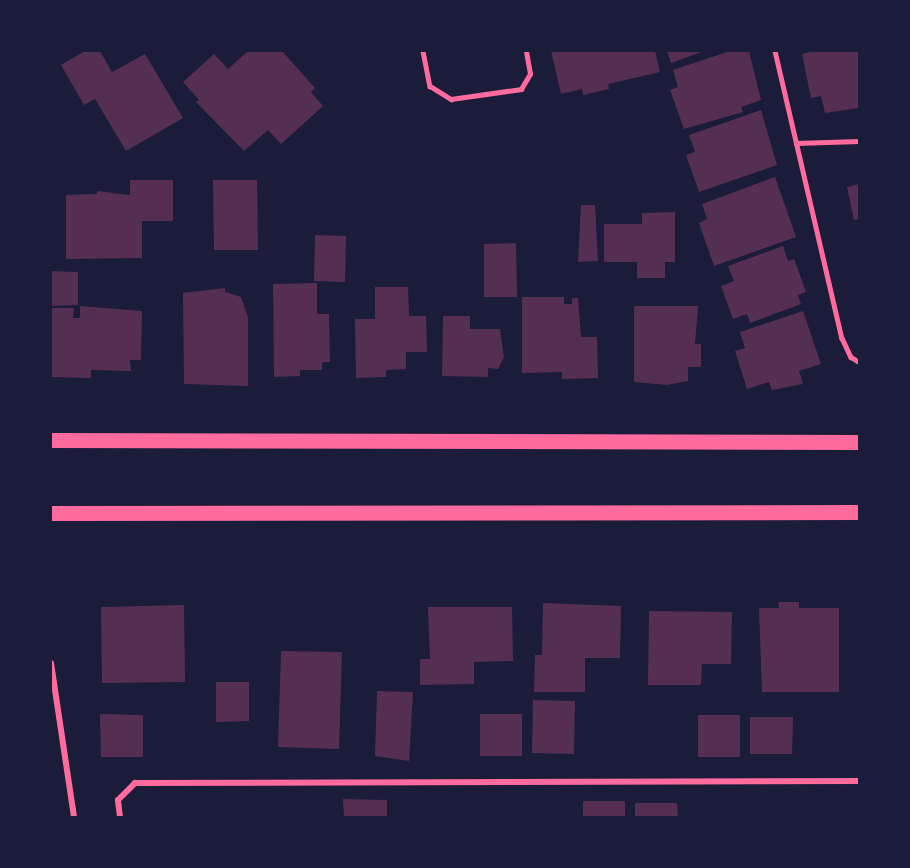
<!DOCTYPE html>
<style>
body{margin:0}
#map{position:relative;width:910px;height:868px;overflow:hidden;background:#1b1b3a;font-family:Inter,sans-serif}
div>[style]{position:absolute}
.building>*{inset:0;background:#542f53}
.service>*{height:4.5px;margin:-2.25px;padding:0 2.25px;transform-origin:2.25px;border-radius:2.25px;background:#ff6b9d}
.minor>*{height:6px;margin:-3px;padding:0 3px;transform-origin:3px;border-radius:3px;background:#ff6b9d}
.primary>*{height:15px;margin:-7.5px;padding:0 7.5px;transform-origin:7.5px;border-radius:7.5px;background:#ff6b9d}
span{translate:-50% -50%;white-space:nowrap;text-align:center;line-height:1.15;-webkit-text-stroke:4.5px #1b1b3a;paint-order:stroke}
.frame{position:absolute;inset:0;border:52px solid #1b1b3a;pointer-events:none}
</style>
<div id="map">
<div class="building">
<div style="clip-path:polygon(85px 51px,100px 51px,112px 72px,145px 54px,183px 118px,126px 151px,95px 99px,84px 105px,61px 65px)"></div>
<div style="clip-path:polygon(248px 51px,282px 51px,315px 88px,311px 92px,323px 106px,281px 144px,268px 130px,244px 151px,196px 102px,199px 100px,183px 82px,214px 54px,228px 69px)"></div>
<div style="clip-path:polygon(551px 51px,655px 51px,660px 72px,608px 84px,609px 89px,583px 95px,582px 89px,561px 94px)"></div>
<div style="clip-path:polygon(667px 51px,704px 51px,671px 63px)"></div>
<div style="clip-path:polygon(730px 51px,749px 51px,761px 100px,741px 107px,743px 112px,684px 129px,670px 90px,678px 87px,673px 70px)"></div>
<div style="clip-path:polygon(814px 51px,859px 51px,859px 108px,825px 113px,821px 96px,811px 98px,802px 54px)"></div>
<div style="clip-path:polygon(761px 110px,777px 165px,699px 192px,686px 155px,695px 152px,689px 135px)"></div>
<div style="clip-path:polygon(775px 177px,796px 237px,714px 266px,699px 223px,707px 219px,702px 204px)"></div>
<div style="clip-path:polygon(130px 180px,173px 180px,173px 221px,142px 221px,142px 258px,66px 259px,66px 195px,97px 194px,97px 191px,130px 195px)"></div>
<div style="clip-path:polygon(213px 180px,257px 180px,258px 250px,214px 250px)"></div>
<div style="clip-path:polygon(859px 184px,859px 219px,854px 220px,847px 187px)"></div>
<div style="clip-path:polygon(581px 205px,595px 205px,598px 261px,578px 262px)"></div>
<div style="clip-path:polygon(675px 212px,675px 262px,665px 262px,665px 278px,637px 278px,637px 262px,604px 262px,604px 224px,642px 224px,642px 213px)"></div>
<div style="clip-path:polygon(315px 235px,346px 236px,345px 282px,314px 281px)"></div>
<div style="clip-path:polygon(516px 243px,517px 297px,484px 297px,484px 244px)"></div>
<div style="clip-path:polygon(783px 246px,788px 261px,794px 259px,806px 292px,798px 295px,801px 304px,750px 323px,747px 314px,733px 319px,721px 286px,734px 281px,728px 266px)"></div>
<div style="clip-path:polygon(51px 271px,78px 272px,78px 305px,51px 306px)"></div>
<div style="clip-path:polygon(317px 283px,317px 314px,329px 314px,330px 362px,322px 362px,322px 370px,300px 370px,300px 376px,274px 377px,273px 284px)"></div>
<div style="clip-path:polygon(375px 287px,408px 287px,409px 316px,426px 316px,427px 352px,406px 352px,406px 369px,386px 370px,386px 377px,356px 378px,355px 319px,375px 319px)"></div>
<div style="clip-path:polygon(225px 288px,225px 292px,241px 297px,248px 317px,248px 386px,184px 384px,183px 293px)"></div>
<div style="clip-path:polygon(522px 297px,564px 297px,564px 304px,572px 304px,572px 298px,578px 298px,581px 337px,597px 337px,598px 378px,562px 379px,562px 372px,522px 373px)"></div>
<div style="clip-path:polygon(80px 306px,142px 311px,141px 360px,130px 360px,131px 371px,91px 370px,91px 378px,51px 377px,51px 308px,74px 308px,73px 318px,80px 318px)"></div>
<div style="clip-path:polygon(634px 306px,698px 306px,695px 344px,701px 344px,701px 367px,688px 367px,688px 381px,667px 385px,634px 382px)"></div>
<div style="clip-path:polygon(803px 311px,821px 364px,799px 371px,803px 384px,772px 390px,769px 382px,747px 389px,735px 351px,745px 348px,740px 332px)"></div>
<div style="clip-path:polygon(443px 316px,470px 316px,470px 329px,500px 329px,504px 357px,498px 369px,488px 368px,488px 377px,442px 376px)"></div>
<div style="clip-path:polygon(778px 602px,799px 602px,799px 608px,839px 608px,839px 692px,762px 692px,759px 608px,779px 608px)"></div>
<div style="clip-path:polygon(543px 603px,621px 606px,620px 658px,585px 658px,585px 692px,534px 692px,535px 655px,542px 655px)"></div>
<div style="clip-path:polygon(184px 605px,185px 682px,102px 683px,101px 607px)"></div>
<div style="clip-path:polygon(428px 607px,512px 607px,513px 661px,474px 662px,474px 684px,420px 685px,420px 659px,430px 659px)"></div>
<div style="clip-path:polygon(649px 611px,732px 612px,731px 664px,702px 664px,701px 685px,648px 685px)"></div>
<div style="clip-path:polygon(281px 651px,342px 652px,339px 749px,278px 747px)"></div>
<div style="clip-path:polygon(216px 682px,249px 682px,249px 721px,216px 722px)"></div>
<div style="clip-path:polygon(377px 691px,413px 692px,409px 761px,375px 756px)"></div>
<div style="clip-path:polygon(533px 700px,575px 701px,574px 754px,532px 753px)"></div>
<div style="clip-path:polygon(100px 714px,143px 715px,143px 757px,101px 757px)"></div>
<div style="clip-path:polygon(480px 714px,522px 714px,522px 756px,480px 756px)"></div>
<div style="clip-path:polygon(698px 715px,740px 715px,740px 757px,698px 757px)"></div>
<div style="clip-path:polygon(750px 717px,793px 717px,792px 754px,750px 754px)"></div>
<div style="clip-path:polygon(343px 799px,387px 800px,387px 817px,344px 817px)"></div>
<div style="clip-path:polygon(583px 801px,625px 801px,625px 817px,583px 817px)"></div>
<div style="clip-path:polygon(635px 803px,677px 803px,678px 817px,635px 817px)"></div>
</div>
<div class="service">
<div style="left:423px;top:51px;width:36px;rotate:79deg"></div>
<div style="left:430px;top:86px;width:25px;rotate:32deg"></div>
<div style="left:451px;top:99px;width:71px;rotate:-8.1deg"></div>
<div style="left:521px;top:89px;width:17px;rotate:-59deg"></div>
<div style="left:530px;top:74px;width:23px;rotate:-100deg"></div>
<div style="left:775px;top:51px;width:295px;rotate:76.9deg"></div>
<div style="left:842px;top:338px;width:21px;rotate:65deg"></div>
<div style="left:851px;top:357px;width:9px;rotate:32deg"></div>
<div style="left:796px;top:143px;width:63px;rotate:-1.8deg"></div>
</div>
<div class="minor">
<div style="left:51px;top:663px;width:156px;rotate:81.5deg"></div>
<div style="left:120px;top:817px;width:17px;rotate:-97deg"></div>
<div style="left:118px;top:800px;width:24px;rotate:-45deg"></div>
<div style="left:135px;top:783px;width:724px;rotate:-0.16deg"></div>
</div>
<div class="primary">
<div style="left:51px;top:440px;width:808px;rotate:0.14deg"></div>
<div style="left:51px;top:513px;width:808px;rotate:-0.07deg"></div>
</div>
<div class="frame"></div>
</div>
